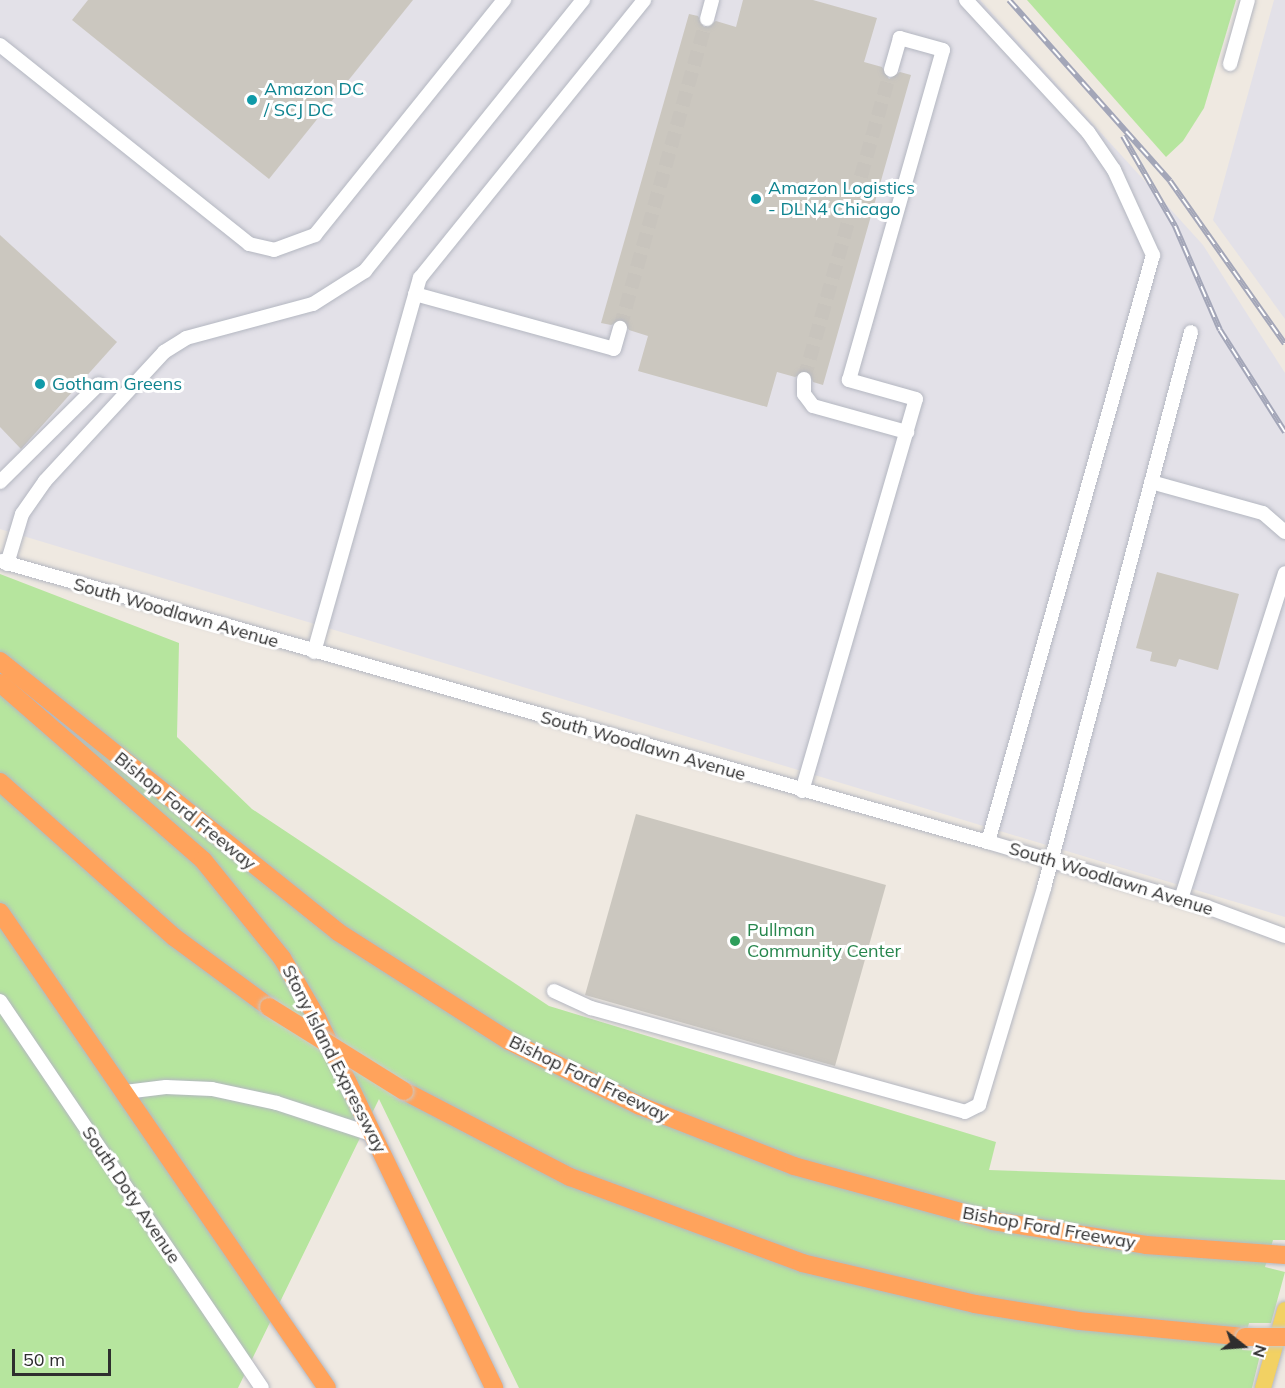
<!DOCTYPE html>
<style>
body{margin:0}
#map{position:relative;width:1285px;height:1388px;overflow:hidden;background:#efe9e1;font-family:Mulish,sans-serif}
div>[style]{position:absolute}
.industrial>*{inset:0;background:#e3e1e8}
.green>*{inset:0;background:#b6e59e}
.building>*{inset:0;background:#cbc7bf}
.minor-tunnel>*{height:14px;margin-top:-7px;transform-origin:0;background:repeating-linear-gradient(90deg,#c8c4bd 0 14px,transparent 0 21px)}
.roads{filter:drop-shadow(0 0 2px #b4b7c1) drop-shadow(0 0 2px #b4b7c1)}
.minor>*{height:14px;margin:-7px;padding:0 7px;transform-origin:7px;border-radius:7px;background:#fff}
.major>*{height:16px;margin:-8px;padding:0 8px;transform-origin:8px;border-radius:8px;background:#f2d163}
.highway>*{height:18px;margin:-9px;padding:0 9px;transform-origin:9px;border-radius:9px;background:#ffa35c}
.rail>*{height:6px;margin-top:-3px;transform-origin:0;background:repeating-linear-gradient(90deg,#fff 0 11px,#a3a6b8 0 22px);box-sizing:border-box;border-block:2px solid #a3a6b8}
.bridges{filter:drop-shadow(0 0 2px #c9c9c9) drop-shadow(0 0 2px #c9c9c9)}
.highway-bridge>*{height:18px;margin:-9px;padding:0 9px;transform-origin:9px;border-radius:9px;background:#ffa35c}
.dots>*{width:16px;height:16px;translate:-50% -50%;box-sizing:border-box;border:3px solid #fff;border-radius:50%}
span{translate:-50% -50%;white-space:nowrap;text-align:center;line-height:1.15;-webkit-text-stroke:6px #fff;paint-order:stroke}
.culture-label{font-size:18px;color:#0d838f}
.left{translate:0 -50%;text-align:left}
.street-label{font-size:18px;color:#2e2e2e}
.leisure-label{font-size:18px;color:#27864d}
.north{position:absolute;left:1213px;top:1316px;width:60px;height:60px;-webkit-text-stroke:4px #fff;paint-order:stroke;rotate:107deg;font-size:16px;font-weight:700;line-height:24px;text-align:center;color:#2e2e2e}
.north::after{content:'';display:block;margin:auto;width:21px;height:27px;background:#2e2e2e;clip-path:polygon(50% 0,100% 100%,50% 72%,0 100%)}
.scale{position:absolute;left:12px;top:1349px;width:99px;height:27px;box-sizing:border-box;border:3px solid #2e2e2e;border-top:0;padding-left:8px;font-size:18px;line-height:21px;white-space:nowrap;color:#2e2e2e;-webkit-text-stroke:4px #fff;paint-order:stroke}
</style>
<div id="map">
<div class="industrial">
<div style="clip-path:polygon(0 0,980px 0,1203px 245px,1285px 373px,1285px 917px,0 529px)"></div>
<div style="clip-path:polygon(1274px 0,1285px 0,1285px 319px,1213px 220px)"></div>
</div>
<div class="green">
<div style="clip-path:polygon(1027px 0,1236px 0,1204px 108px,1183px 141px,1166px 157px)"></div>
<div style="clip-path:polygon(0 574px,179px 643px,177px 737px,252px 809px,549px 1006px,996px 1142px,989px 1170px,1285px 1180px,1285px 1240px,1273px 1240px,1265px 1267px,1285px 1272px,1271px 1323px,1249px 1323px,1242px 1350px,1261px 1351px,1252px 1388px,519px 1388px,379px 1099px,238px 1388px,0 1388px)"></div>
</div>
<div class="building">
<div style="clip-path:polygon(88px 0,413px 0,269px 179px,72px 20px)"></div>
<div style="clip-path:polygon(743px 0,813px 0,877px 18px,864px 62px,882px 67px,889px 79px,900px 72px,911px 75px,823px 385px,813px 382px,808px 371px,795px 377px,777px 372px,767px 407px,638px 371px,648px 336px,629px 330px,623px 320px,611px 325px,601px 323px,689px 14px,698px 16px,704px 27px,716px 21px,736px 27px)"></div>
<div style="clip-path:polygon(0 235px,117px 342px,21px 449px,0 427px)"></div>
<div style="clip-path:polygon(1157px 572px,1239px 594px,1218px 670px,1179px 659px,1176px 667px,1150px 661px,1152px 652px,1136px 648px)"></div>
<div style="clip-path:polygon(636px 814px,886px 885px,835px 1066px,585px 995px)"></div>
</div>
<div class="minor-tunnel">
<div style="left:620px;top:328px;width:321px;rotate:-74.3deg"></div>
<div style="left:804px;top:379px;width:321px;rotate:-74.3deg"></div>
</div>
<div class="roads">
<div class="minor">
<div style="left:966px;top:0;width:180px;rotate:47.3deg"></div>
<div style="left:1088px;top:132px;width:46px;rotate:55.6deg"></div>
<div style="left:1114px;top:170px;width:94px;rotate:65.4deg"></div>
<div style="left:1153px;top:255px;width:610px;rotate:105.7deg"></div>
<div style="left:707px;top:19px;width:20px;rotate:-75deg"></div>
<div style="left:0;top:45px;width:319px;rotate:38.6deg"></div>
<div style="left:249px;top:244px;width:26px;rotate:13deg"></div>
<div style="left:274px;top:250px;width:44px;rotate:-20.1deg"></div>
<div style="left:315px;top:235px;width:302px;rotate:-51.2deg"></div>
<div style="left:1230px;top:64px;width:66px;rotate:-74.3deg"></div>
<div style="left:415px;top:294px;width:206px;rotate:15.4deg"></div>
<div style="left:614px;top:349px;width:22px;rotate:-74deg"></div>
<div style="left:804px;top:379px;width:15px;rotate:90deg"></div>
<div style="left:804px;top:394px;width:15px;rotate:53deg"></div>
<div style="left:813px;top:406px;width:98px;rotate:15.5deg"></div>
<div style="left:0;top:482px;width:139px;rotate:-44.7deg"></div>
<div style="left:1151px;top:482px;width:116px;rotate:15.5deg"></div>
<div style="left:1263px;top:513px;width:29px;rotate:41deg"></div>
<div style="left:0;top:561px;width:1027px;rotate:15.88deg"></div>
<div style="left:988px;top:842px;width:228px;rotate:16.5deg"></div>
<div style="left:1207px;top:907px;width:83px;rotate:20.4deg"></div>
<div style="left:7px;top:564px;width:52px;rotate:-73.3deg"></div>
<div style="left:22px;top:514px;width:40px;rotate:-55.1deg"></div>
<div style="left:45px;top:481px;width:176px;rotate:-47.3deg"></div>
<div style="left:164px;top:352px;width:26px;rotate:-32deg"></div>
<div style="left:186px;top:338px;width:131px;rotate:-15deg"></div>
<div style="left:313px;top:304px;width:62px;rotate:-32.4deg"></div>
<div style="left:365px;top:271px;width:348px;rotate:-51.2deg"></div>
<div style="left:314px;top:652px;width:389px;rotate:-74.2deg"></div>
<div style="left:420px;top:278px;width:357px;rotate:-51.1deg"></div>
<div style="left:802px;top:791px;width:408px;rotate:-73.8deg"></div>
<div style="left:916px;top:399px;width:70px;rotate:-164.2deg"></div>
<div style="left:849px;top:380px;width:343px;rotate:-74.1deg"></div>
<div style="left:943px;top:50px;width:45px;rotate:-164.4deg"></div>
<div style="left:900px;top:38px;width:33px;rotate:106deg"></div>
<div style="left:1181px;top:899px;width:342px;rotate:-72.3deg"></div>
<div style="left:554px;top:991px;width:41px;rotate:24.7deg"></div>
<div style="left:591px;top:1008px;width:388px;rotate:15.5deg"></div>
<div style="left:965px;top:1112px;width:16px;rotate:-27deg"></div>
<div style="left:979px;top:1105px;width:227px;rotate:-73.3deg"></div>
<div style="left:1044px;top:888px;width:575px;rotate:-75.19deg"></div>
<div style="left:0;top:1001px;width:467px;rotate:55.9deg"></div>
<div style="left:125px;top:1092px;width:41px;rotate:-7deg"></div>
<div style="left:166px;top:1087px;width:46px;rotate:2.5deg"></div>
<div style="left:212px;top:1089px;width:66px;rotate:12.2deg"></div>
<div style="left:277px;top:1103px;width:102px;rotate:18.3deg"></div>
</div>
<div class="major">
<div style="left:1263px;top:1388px;width:81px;rotate:-74.2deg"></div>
</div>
<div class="highway">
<div style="left:0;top:661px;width:433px;rotate:38.7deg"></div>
<div style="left:338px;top:932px;width:203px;rotate:32.5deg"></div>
<div style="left:509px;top:1041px;width:146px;rotate:26.4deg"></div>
<div style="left:640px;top:1106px;width:165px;rotate:21.3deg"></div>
<div style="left:794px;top:1166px;width:206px;rotate:15.4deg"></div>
<div style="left:993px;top:1221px;width:155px;rotate:8.9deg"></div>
<div style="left:1146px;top:1245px;width:139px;rotate:4.1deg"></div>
<div style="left:0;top:683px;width:269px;rotate:41.1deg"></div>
<div style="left:203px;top:860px;width:126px;rotate:51.1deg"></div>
<div style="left:282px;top:958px;width:69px;rotate:59.7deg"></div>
<div style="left:317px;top:1018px;width:410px;rotate:64.4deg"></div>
<div style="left:0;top:782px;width:233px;rotate:41.7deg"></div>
<div style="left:174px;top:937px;width:118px;rotate:36.4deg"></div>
<div style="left:0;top:912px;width:577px;rotate:55.51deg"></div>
<div style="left:404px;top:1091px;width:187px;rotate:27.4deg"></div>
<div style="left:570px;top:1177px;width:247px;rotate:20.3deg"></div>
<div style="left:802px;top:1263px;width:178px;rotate:13.3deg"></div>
<div style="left:975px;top:1304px;width:105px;rotate:9.3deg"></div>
<div style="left:1079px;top:1321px;width:167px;rotate:5.5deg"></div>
</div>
</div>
<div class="rail">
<div style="left:1009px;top:0;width:242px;rotate:48.3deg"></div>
<div style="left:1170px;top:181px;width:199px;rotate:54.8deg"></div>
<div style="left:1123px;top:136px;width:104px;rotate:60deg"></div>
<div style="left:1175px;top:226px;width:113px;rotate:66.6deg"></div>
<div style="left:1220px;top:330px;width:121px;rotate:57.5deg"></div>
</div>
<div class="bridges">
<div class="highway-bridge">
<div style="left:269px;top:1007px;width:159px;rotate:31.9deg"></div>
<div style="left:1245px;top:1337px;width:40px"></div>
</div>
</div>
<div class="dots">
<div style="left:252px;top:100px;background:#0f9aa8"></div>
<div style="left:756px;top:199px;background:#0f9aa8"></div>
<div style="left:40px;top:384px;background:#0f9aa8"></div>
<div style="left:735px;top:941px;background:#2e9e5b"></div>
</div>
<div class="culture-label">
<span class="left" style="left:264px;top:100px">Amazon DC<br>/ SCJ DC</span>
<span class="left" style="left:768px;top:199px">Amazon Logistics<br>- DLN4 Chicago</span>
<span class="left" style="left:52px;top:384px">Gotham Greens</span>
</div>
<div class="street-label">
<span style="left:176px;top:613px;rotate:16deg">South Woodlawn Avenue</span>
<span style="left:643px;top:746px;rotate:16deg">South Woodlawn Avenue</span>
<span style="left:185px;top:811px;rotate:39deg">Bishop Ford Freeway</span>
<span style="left:1111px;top:879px;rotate:17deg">South Woodlawn Avenue</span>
<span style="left:334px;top:1059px;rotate:63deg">Stony Island Expressway</span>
<span style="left:589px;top:1079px;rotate:26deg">Bishop Ford Freeway</span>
<span style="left:131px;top:1195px;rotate:56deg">South Doty Avenue</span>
<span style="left:1049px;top:1228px;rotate:10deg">Bishop Ford Freeway</span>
</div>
<div class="leisure-label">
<span class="left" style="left:747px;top:941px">Pullman<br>Community Center</span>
</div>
<div class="north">N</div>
<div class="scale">50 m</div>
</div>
